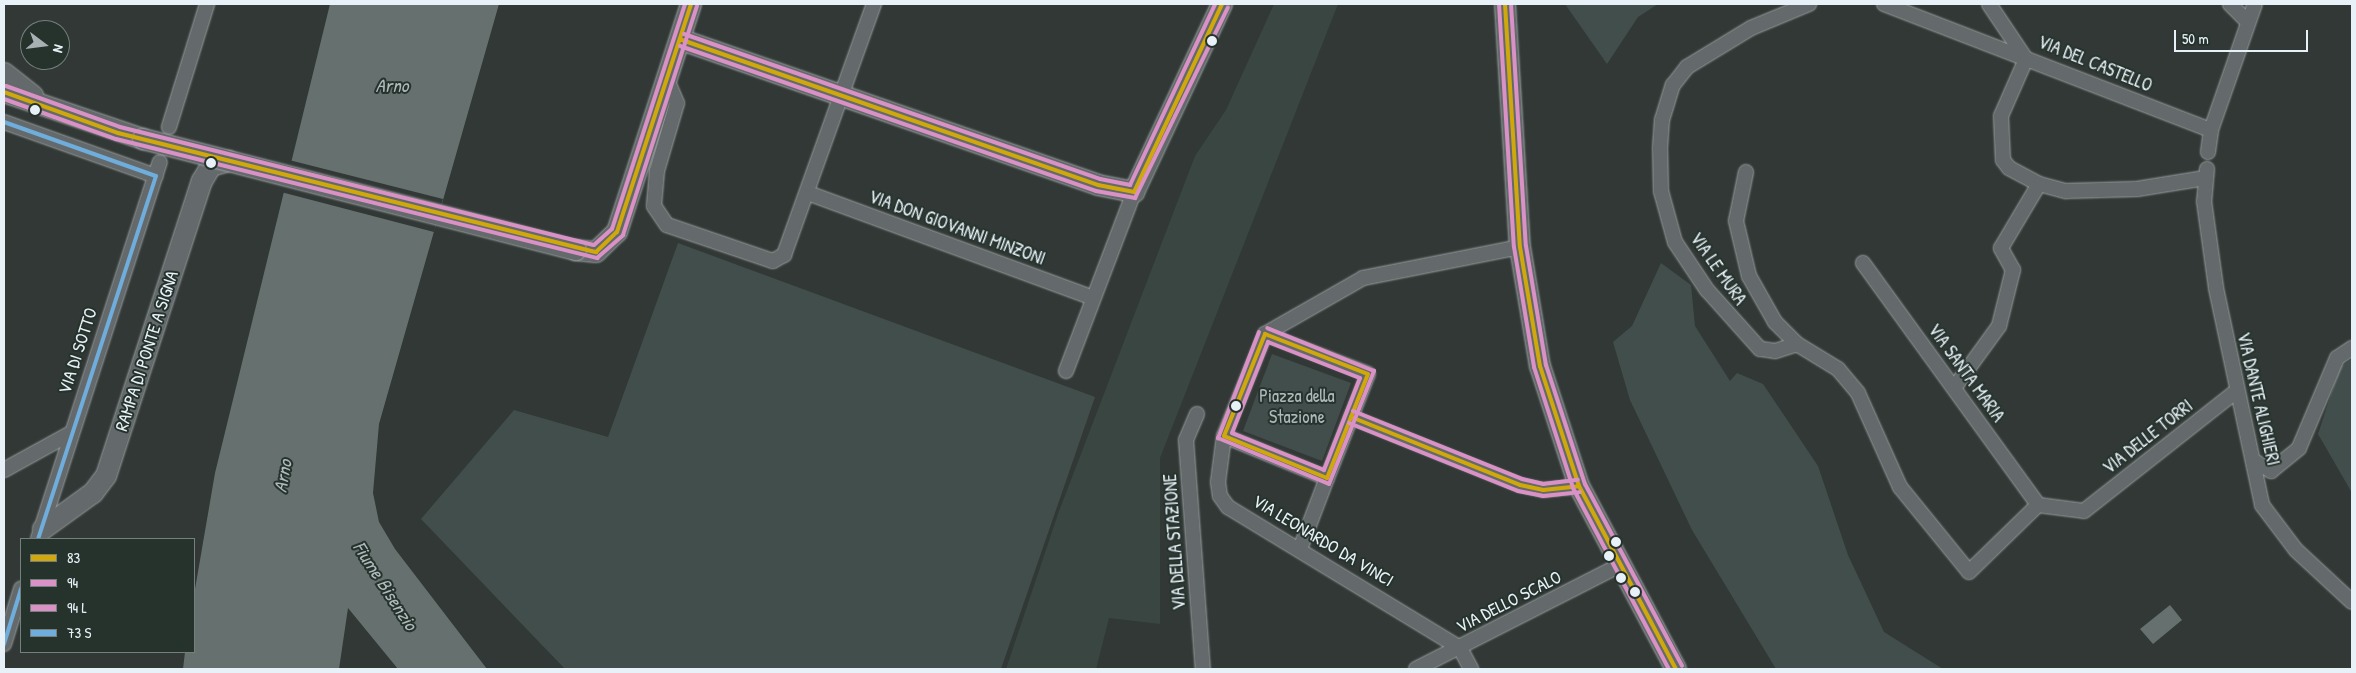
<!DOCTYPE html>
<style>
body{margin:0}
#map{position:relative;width:2356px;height:673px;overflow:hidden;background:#313835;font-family:"Patrick Hand",sans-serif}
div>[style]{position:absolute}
.built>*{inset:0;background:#3a4641}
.green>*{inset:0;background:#424e4b}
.water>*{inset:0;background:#66716f}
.pier>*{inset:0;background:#313835}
.roads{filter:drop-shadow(0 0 1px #989d9e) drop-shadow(0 0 1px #989d9e)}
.minor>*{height:14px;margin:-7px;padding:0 7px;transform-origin:7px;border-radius:7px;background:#646a6b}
.secondary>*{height:20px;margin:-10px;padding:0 10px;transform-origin:10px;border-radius:10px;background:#646a6b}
.bridges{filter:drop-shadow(0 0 1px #989d9e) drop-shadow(0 0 1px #989d9e)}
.secondary-bridge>*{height:20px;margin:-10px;padding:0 10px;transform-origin:10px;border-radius:10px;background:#646a6b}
.bus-1>*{height:4px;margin:-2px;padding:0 2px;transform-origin:2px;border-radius:2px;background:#d0a80b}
.bus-2>*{height:4px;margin:-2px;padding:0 2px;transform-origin:2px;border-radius:2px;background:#da91c6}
.bus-3>*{height:4px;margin:-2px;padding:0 2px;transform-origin:2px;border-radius:2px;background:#da91c6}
.bus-4>*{height:4px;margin:-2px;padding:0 2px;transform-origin:2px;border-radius:2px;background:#6faedc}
.dots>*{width:14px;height:14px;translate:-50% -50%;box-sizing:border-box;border:2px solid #26332d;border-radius:50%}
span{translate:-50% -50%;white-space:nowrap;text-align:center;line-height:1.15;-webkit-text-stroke:4px #26332d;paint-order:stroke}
.street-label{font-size:18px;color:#e8f1f8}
.park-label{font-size:18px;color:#afb9bc}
.water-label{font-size:19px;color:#b0babd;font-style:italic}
.frame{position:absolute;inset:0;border:5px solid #e8f1f8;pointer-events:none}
.legend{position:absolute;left:20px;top:538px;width:175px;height:115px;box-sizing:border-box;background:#26332d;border:1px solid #747f7e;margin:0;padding:6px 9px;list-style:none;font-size:15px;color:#e8f1f8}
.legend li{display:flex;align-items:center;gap:10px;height:25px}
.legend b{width:25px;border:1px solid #747f7e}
.north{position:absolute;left:20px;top:20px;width:50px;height:50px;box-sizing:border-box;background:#26332d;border:1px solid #747f7e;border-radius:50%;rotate:105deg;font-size:14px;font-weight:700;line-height:20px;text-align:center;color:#e8f1f8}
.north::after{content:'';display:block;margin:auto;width:18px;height:22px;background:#a8b0b4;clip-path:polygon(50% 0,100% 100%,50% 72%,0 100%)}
.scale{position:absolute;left:2174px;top:30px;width:134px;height:22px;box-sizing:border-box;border:2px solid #e8f1f8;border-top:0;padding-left:6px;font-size:15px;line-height:18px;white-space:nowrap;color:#e8f1f8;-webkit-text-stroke:4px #26332d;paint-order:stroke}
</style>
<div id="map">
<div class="built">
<div style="clip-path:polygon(1274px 4px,1338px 4px,1160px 458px,1160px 624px,1109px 618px,1096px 669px,1006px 669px,1058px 514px,1195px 156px,1226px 110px)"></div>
</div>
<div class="green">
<div style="clip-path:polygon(1565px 4px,1658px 4px,1638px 17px,1607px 64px)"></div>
<div style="clip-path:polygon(678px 243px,1095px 397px,1001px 669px,565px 669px,421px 519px,514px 410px,608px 437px)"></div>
<div style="clip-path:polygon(1661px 263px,1691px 285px,1695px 326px,1730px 381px,1737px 373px,1763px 384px,1818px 466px,1848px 555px,1884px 632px,1943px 669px,1776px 669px,1692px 530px,1630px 400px,1613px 342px,1632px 326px)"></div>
<div style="clip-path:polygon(1272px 354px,1351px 383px,1322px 461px,1243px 431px)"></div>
<div style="clip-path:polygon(2352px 359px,2352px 493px,2318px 434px,2340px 367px)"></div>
</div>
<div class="water">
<div style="clip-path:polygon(330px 4px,499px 4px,379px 424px,373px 493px,379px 522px,395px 549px,487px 669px,398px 669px,348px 608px,339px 669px,183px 669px,185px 652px,194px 652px,194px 595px,215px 473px)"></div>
<div style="clip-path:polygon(2170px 605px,2182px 620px,2153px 644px,2140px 629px)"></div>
</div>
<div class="pier">
<div style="clip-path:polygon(289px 160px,443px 199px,434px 232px,281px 192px)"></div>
</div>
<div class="roads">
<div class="minor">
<div style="left:1884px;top:4px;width:350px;rotate:21.1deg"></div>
<div style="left:1989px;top:4px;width:66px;rotate:56.1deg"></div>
<div style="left:2230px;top:4px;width:23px;rotate:45deg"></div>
<div style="left:2026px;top:59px;width:62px;rotate:113.7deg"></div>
<div style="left:2001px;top:116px;width:44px;rotate:87.4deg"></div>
<div style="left:2003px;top:160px;width:10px;rotate:53deg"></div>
<div style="left:2009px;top:168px;width:34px;rotate:28deg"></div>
<div style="left:2039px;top:184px;width:28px;rotate:15deg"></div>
<div style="left:2066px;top:191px;width:71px;rotate:-1.6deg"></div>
<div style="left:2137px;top:189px;width:69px;rotate:-9.2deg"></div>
<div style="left:668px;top:82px;width:23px;rotate:67deg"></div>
<div style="left:677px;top:103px;width:71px;rotate:106.4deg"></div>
<div style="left:657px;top:171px;width:35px;rotate:95deg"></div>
<div style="left:654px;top:206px;width:23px;rotate:56deg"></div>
<div style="left:667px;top:225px;width:112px;rotate:18.8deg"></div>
<div style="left:773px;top:261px;width:13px;rotate:-29deg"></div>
<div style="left:784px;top:255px;width:267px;rotate:-70.3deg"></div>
<div style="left:4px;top:122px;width:161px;rotate:19.6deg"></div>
<div style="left:169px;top:127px;width:129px;rotate:-72.8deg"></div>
<div style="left:2208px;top:152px;width:22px;rotate:-82deg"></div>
<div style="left:2211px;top:130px;width:133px;rotate:-70.8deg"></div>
<div style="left:2207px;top:169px;width:32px;rotate:95deg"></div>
<div style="left:2204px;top:201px;width:88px;rotate:82.1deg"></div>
<div style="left:2216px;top:288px;width:222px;rotate:78deg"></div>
<div style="left:2262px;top:505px;width:56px;rotate:52.9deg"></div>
<div style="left:2296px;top:550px;width:76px;rotate:42.9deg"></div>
<div style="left:1746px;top:172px;width:50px;rotate:101.5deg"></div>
<div style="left:1736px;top:221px;width:57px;rotate:76.7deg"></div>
<div style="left:1749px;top:276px;width:53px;rotate:60.5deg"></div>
<div style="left:1775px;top:322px;width:31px;rotate:45deg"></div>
<div style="left:1797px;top:344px;width:48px;rotate:31.4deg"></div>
<div style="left:1838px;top:369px;width:31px;rotate:50deg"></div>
<div style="left:1858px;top:393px;width:103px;rotate:65.9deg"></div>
<div style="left:1900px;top:487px;width:109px;rotate:50.9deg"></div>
<div style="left:1969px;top:572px;width:96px;rotate:-44.2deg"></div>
<div style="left:808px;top:193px;width:304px;rotate:20.2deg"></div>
<div style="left:1863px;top:263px;width:299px;rotate:54.1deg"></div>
<div style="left:1265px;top:334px;width:110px;rotate:21.2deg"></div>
<div style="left:1368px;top:374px;width:112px;rotate:111.5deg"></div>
<div style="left:1327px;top:478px;width:111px;rotate:-157.8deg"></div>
<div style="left:1224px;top:436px;width:110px;rotate:-68.1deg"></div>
<div style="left:1265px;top:334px;width:113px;rotate:-29.7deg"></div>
<div style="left:1363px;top:278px;width:160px;rotate:-11.2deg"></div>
<div style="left:1797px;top:344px;width:23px;rotate:162deg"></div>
<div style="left:1775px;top:351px;width:15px;rotate:-172deg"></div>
<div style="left:1760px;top:349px;width:79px;rotate:-131.9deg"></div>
<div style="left:1707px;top:290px;width:58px;rotate:-123.7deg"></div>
<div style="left:1675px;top:242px;width:53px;rotate:-105.4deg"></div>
<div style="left:1661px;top:191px;width:43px;rotate:-91.3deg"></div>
<div style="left:1660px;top:148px;width:28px;rotate:-86deg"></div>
<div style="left:1662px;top:120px;width:37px;rotate:-73deg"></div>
<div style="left:1673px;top:85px;width:23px;rotate:-52deg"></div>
<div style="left:1687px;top:67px;width:75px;rotate:-31.4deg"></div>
<div style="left:1751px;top:28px;width:63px;rotate:-22.5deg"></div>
<div style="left:1066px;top:371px;width:191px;rotate:-69.2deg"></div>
<div style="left:1954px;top:388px;width:77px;rotate:-54deg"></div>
<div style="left:1999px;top:326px;width:58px;rotate:-76deg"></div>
<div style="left:2013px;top:270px;width:25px;rotate:-119deg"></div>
<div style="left:2001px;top:248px;width:74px;rotate:-59.3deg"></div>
<div style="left:1197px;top:414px;width:28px;rotate:113deg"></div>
<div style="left:1186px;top:440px;width:230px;rotate:85.8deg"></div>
<div style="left:1351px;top:417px;width:182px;rotate:21.9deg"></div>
<div style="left:1520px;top:485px;width:24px;rotate:12deg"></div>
<div style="left:1543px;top:490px;width:36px;rotate:-6deg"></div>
<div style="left:1224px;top:436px;width:46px;rotate:97.4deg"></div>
<div style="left:1218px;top:482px;width:14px;rotate:82deg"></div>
<div style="left:1220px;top:496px;width:14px;rotate:54deg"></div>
<div style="left:1228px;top:507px;width:271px;rotate:31.3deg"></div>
<div style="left:1460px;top:648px;width:24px;rotate:62deg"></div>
<div style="left:2254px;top:461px;width:20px;rotate:30deg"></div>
<div style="left:2271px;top:471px;width:36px;rotate:-39deg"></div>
<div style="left:2299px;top:448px;width:98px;rotate:-67.1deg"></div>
<div style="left:2337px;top:358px;width:18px;rotate:-34deg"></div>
<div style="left:4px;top:470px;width:77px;rotate:-28.9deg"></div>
<div style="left:2038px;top:505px;width:46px;rotate:7.4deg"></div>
<div style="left:2084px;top:511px;width:192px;rotate:-38.2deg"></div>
<div style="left:38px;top:539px;width:396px;rotate:-72.1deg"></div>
<div style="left:1300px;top:549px;width:76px;rotate:-69.2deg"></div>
<div style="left:4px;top:644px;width:58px;rotate:-72.8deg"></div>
<div style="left:1416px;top:669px;width:227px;rotate:-27deg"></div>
</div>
<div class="secondary">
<div style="left:1505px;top:4px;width:243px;rotate:86.5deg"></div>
<div style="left:1520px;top:247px;width:121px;rotate:80.5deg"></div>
<div style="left:1540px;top:366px;width:126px;rotate:72deg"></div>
<div style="left:1579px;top:486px;width:207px;rotate:62.1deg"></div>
<div style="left:682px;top:40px;width:441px;rotate:19.2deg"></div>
<div style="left:1098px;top:185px;width:37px;rotate:11deg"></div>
<div style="left:1134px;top:192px;width:208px;rotate:-64.9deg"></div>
<div style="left:4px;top:73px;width:37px;rotate:38deg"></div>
<div style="left:4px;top:92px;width:147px;rotate:18.7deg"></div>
<div style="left:576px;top:250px;width:20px;rotate:6deg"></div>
<div style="left:596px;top:252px;width:29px;rotate:-44deg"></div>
<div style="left:617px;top:232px;width:240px;rotate:-72deg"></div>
<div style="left:43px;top:529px;width:62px;rotate:-35.8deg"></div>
<div style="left:93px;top:493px;width:21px;rotate:-53deg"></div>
<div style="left:106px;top:476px;width:310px;rotate:-72deg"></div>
<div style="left:202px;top:181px;width:17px;rotate:-59deg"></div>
<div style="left:211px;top:166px;width:18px;rotate:-16deg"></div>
</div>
</div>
<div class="bridges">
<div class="secondary-bridge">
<div style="left:143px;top:139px;width:447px;rotate:14.4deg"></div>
</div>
</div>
<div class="bus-1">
<div style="left:1505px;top:4px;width:243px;rotate:86.5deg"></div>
<div style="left:1520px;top:247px;width:121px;rotate:80.5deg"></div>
<div style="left:1540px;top:366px;width:126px;rotate:72deg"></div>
<div style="left:1579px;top:486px;width:207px;rotate:62.1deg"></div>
<div style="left:682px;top:40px;width:441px;rotate:19.2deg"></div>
<div style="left:1098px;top:185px;width:37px;rotate:11deg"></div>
<div style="left:4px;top:92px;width:121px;rotate:19.8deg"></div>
<div style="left:118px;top:133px;width:493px;rotate:14deg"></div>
<div style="left:596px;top:252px;width:29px;rotate:-44deg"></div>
<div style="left:617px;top:232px;width:240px;rotate:-72deg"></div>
<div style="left:1134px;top:192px;width:208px;rotate:-64.9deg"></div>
<div style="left:1265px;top:334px;width:110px;rotate:21.2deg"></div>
<div style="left:1368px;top:374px;width:112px;rotate:111.5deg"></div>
<div style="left:1327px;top:478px;width:111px;rotate:-157.8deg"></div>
<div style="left:1224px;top:436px;width:110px;rotate:-68.1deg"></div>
<div style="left:1351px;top:417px;width:182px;rotate:21.9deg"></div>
<div style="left:1520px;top:485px;width:24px;rotate:12deg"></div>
<div style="left:1543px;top:490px;width:36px;rotate:-6deg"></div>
</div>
<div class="bus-2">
<div style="left:1499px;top:4px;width:243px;rotate:86.5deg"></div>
<div style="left:1514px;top:247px;width:122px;rotate:80.5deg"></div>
<div style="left:1534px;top:367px;width:127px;rotate:72.1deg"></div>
<div style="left:1573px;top:488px;width:205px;rotate:62.1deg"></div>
<div style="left:680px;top:46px;width:441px;rotate:19.2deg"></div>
<div style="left:1096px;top:191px;width:40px;rotate:10deg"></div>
<div style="left:1135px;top:198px;width:212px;rotate:-64deg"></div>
<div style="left:4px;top:99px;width:119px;rotate:19.7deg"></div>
<div style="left:116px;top:139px;width:496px;rotate:13.9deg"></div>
<div style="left:597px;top:258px;width:35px;rotate:-41deg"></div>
<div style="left:623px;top:235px;width:241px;rotate:-72.1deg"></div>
<div style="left:1268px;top:342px;width:99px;rotate:21.4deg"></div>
<div style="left:1360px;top:378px;width:99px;rotate:111.4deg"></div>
<div style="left:1324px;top:470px;width:99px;rotate:-158.1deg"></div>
<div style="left:1232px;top:433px;width:98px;rotate:-68.4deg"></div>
<div style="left:1349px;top:423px;width:182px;rotate:21.9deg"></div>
<div style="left:1518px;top:491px;width:25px;rotate:11deg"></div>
<div style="left:1543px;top:496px;width:37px;rotate:-6deg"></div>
</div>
<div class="bus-3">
<div style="left:1511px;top:4px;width:242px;rotate:86.5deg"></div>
<div style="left:1526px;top:246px;width:121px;rotate:80.5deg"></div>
<div style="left:1546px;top:365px;width:125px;rotate:71.9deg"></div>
<div style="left:1585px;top:484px;width:206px;rotate:61.9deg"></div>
<div style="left:684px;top:34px;width:441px;rotate:19.2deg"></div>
<div style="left:1100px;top:179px;width:31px;rotate:11deg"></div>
<div style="left:1130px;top:185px;width:200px;rotate:-64.8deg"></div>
<div style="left:6px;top:86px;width:121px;rotate:19.8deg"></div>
<div style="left:120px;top:127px;width:488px;rotate:14deg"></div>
<div style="left:594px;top:245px;width:24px;rotate:-42deg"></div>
<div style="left:612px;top:229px;width:237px;rotate:-72deg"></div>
<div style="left:1259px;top:332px;width:114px;rotate:111.1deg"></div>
<div style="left:1218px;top:438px;width:120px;rotate:22.5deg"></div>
<div style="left:1329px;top:484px;width:122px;rotate:-68.3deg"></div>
<div style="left:1374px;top:371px;width:115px;rotate:-158.1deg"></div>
<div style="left:1353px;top:411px;width:182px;rotate:21.9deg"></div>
<div style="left:1522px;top:479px;width:22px;rotate:13deg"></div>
<div style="left:1543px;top:484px;width:35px;rotate:-7deg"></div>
</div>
<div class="bus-4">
<div style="left:4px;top:122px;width:161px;rotate:19.6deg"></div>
<div style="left:156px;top:176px;width:382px;rotate:108deg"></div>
<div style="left:4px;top:644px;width:58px;rotate:-72.8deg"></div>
</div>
<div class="dots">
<div style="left:1212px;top:41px;background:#e8f1f8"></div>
<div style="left:35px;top:110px;background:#e8f1f8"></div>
<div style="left:211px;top:163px;background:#e8f1f8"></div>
<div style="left:1236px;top:406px;background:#e8f1f8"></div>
<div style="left:1616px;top:542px;background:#e8f1f8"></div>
<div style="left:1609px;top:556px;background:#e8f1f8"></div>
<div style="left:1621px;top:578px;background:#e8f1f8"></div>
<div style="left:1635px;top:592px;background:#e8f1f8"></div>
</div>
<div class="street-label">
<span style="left:2095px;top:64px;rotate:22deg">VIA DEL CASTELLO</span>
<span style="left:957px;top:228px;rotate:20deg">VIA DON GIOVANNI MINZONI</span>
<span style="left:1718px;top:269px;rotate:55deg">VIA LE MURA</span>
<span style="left:78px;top:351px;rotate:-72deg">VIA DI SOTTO</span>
<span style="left:147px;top:351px;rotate:-72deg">RAMPA DI PONTE A SIGNA</span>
<span style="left:1966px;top:373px;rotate:54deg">VIA SANTA MARIA</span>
<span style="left:2258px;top:399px;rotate:77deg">VIA DANTE ALIGHIERI</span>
<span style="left:2148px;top:437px;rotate:-38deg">VIA DELLE TORRI</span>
<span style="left:1323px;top:541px;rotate:31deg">VIA LEONARDO DA VINCI</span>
<span style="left:1175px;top:542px;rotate:-94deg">VIA DELLA STAZIONE</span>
<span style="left:1509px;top:602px;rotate:-27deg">VIA DELLO SCALO</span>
</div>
<div class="park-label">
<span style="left:1297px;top:407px">Piazza della<br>Stazione</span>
</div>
<div class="water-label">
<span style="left:392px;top:86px">Arno</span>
<span style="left:283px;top:476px;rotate:-80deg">Arno</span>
<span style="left:385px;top:586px;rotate:57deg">Fiume Bisenzio</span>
</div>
<div class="frame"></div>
<ul class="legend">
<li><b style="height:6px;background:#d0a80b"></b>83</li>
<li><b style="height:6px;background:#da91c6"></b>94</li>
<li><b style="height:6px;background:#da91c6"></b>94 L</li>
<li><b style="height:6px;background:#6faedc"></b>73 S</li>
</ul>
<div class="north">N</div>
<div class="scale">50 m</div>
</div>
